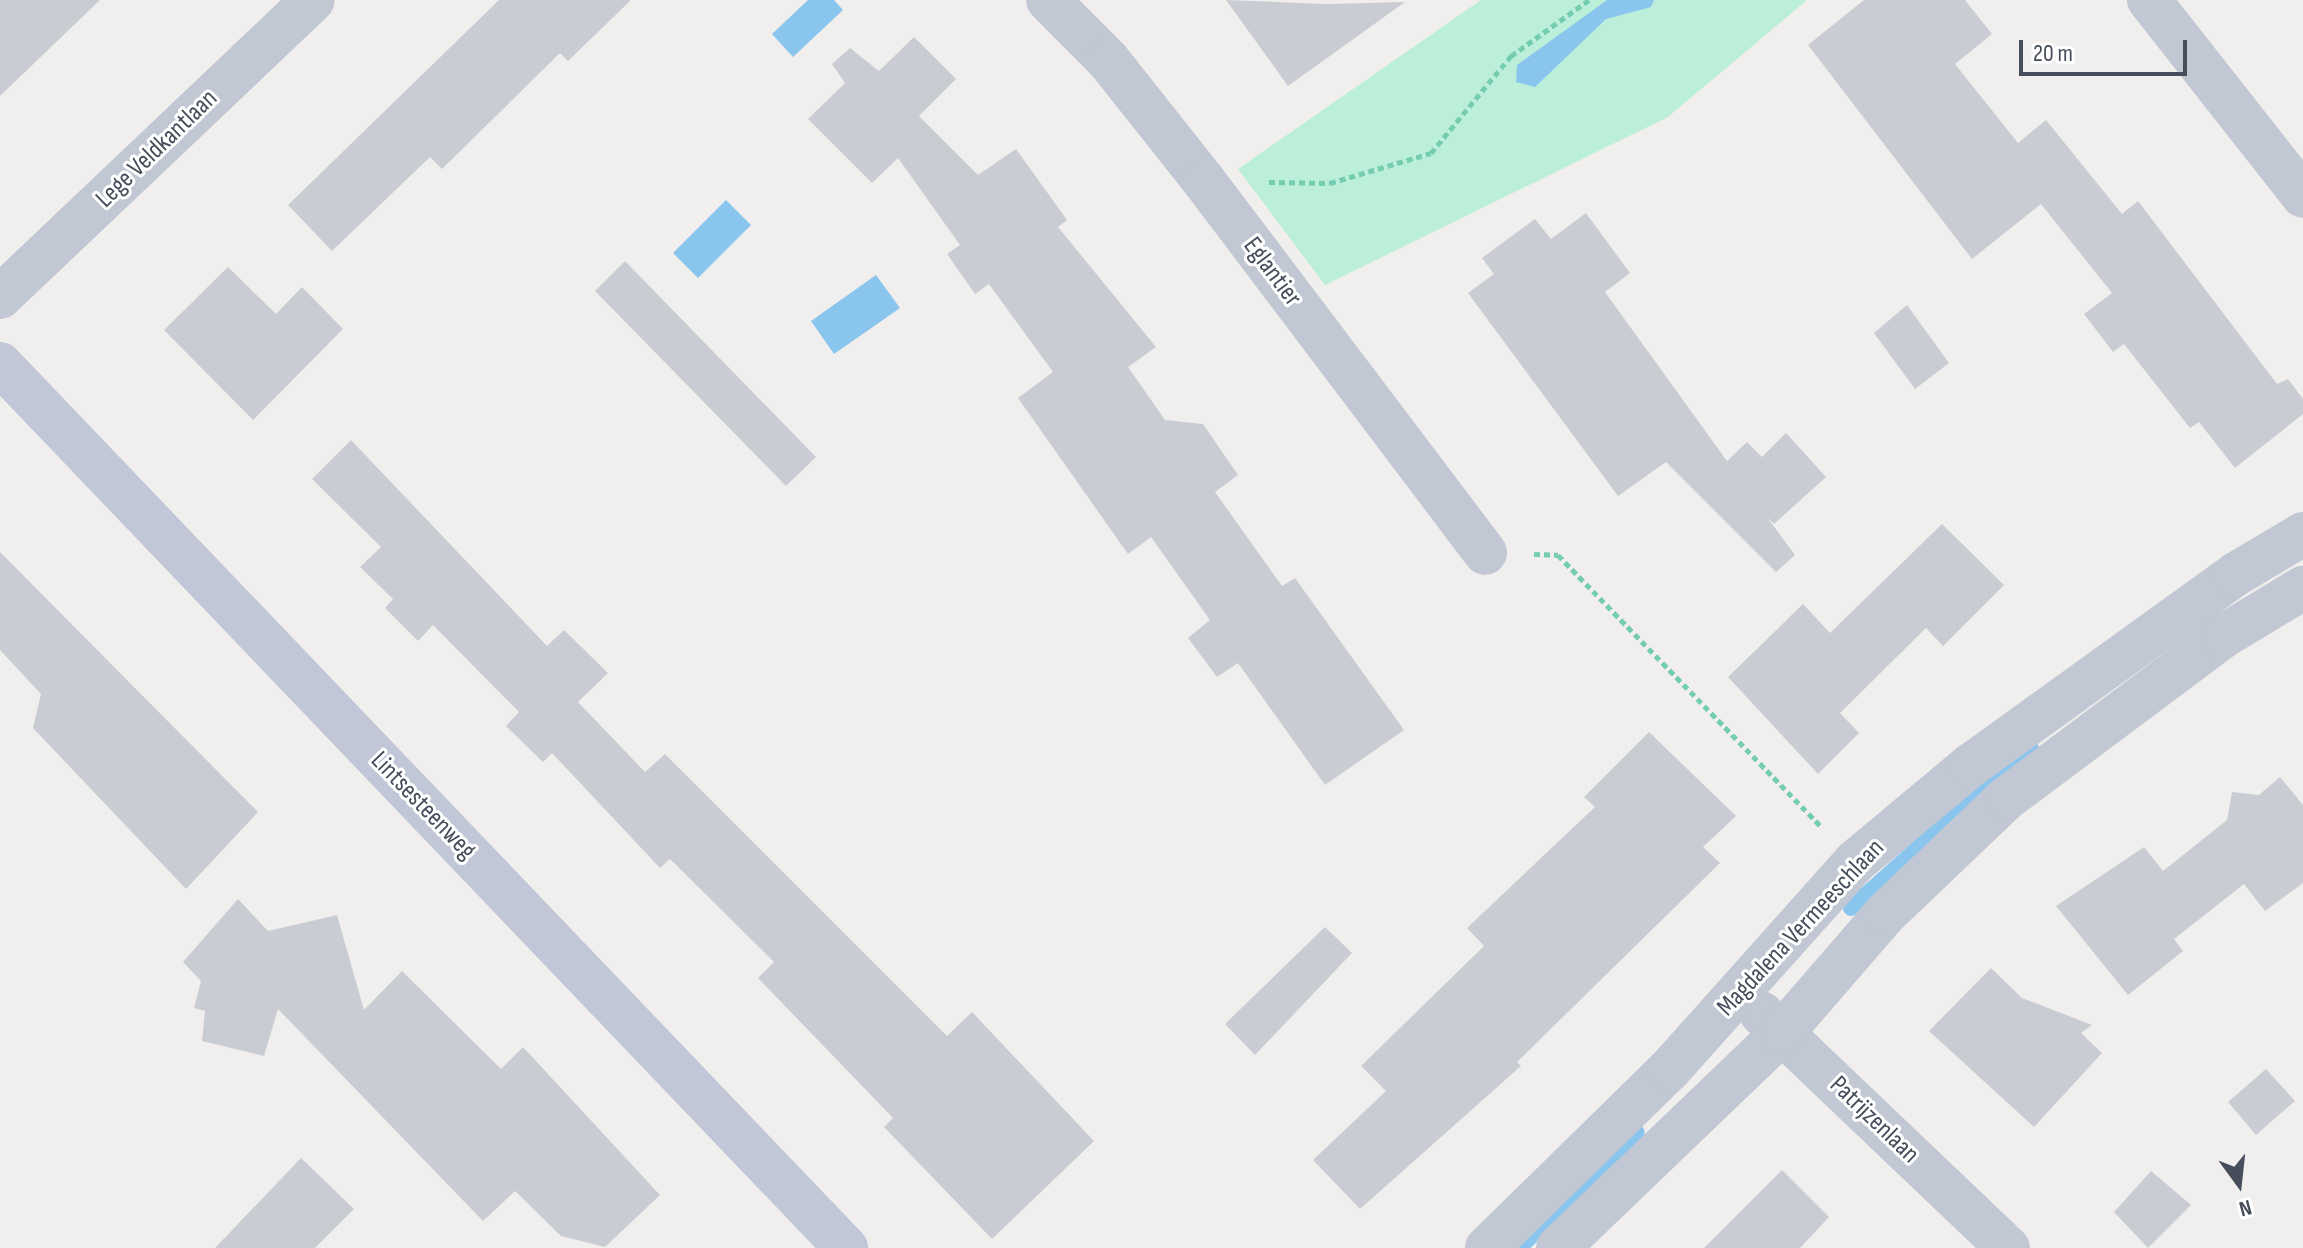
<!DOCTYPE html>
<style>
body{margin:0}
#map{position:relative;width:2303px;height:1248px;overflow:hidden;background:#f1eeee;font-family:"Sofia Sans Condensed",sans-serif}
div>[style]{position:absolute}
.green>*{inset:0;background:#bcefd9}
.water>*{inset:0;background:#89c5ec}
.stream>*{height:16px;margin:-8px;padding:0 8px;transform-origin:8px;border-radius:8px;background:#89c5ec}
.building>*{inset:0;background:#caccd4}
.path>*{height:5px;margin-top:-2.5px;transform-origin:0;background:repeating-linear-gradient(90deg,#74cdb1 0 6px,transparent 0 10px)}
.street>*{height:44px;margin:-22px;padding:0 22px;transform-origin:22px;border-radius:22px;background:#c1c7d3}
.secondary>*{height:44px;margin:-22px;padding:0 22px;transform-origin:22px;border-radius:22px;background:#c1c7d7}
span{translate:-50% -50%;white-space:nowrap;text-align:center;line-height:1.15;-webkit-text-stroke:6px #fff;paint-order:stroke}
.street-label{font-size:26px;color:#464d5b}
.north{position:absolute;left:2199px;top:1144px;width:80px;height:80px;-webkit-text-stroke:6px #fff;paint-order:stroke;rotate:165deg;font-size:22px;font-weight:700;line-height:32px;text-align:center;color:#464d5b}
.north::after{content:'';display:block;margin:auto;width:28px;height:36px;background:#464d5b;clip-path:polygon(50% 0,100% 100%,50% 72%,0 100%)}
.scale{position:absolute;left:2019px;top:40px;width:168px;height:36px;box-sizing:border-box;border:4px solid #464d5b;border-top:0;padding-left:10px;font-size:24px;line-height:28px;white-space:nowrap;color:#464d5b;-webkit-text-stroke:6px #fff;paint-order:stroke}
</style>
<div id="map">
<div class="green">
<div style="clip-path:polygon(1481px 0,1807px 0,1668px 117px,1325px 285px,1238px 169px)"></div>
</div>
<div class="water">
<div style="clip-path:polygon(808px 0,834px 0,843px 10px,793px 57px,772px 34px)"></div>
<div style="clip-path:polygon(1607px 0,1654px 0,1651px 7px,1606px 19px,1535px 87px,1516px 82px,1517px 65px)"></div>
<div style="clip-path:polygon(726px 200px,751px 225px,698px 278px,673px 253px)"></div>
<div style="clip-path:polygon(876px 275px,900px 308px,834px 354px,811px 321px)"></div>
</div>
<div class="stream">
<div style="left:1851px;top:908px;width:241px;rotate:-41.8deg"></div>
<div style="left:1519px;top:1248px;width:165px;rotate:-44.5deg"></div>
</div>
<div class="building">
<div style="clip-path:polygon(0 0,100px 0,0 96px)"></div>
<div style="clip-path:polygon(499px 0,631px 0,568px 61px,560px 53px,442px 169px,430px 157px,332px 251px,288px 205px)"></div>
<div style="clip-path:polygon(1226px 0,1327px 4px,1405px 2px,1288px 86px)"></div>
<div style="clip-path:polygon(1864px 0,1965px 0,1992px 34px,1955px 64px,2018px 143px,2046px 120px,2122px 214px,2138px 201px,2277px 384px,2288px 379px,2303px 399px,2303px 414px,2235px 468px,2199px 422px,2190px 428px,2124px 344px,2113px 352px,2084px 314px,2112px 293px,2041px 204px,1972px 259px,1808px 45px)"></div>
<div style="clip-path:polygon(914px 37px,956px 79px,919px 116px,978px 175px,1016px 149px,1067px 220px,1058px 227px,1156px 347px,1128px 367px,1165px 420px,1203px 424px,1238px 475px,1215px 492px,1282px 586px,1295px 578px,1404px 730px,1325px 785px,1238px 663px,1217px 677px,1188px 638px,1210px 620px,1151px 537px,1128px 554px,1018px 398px,1053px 372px,989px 284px,975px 294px,947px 254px,960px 245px,898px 158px,872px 183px,808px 119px,845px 83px,832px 64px,850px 48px,879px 71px)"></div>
<div style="clip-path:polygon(1586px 213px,1630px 273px,1605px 292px,1727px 461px,1747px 442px,1762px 457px,1786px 433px,1826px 477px,1774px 524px,1767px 517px,1795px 555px,1776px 572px,1666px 462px,1618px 496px,1468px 293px,1494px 274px,1482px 258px,1535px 219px,1551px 239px)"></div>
<div style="clip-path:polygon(625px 261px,816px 457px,786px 486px,595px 291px)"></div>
<div style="clip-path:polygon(228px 267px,276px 314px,302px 287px,343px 329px,253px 420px,164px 330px)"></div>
<div style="clip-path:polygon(1907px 305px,1949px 363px,1915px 389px,1874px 333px)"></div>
<div style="clip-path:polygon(351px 440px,547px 646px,564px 630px,608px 673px,578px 702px,645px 772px,665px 754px,947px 1036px,972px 1012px,1094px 1141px,992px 1239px,884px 1127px,893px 1118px,758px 978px,774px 962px,670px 859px,660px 868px,552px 753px,543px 762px,506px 726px,519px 712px,433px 625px,418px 641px,385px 608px,393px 599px,360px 567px,381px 547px,312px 479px)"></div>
<div style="clip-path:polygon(1942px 524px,2004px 585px,1943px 646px,1926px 628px,1840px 713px,1859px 733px,1818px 774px,1728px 677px,1803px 604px,1830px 633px)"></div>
<div style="clip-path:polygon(0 552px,258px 812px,186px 889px,33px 728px,41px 694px,0 650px)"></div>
<div style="clip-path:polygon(1649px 732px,1736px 816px,1703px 847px,1720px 863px,1517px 1062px,1521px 1066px,1360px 1209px,1313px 1160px,1386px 1091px,1361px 1066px,1484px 946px,1467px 928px,1595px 807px,1584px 797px)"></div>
<div style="clip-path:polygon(2280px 777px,2303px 805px,2303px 883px,2265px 911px,2244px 884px,2174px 939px,2183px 951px,2128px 995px,2056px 906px,2144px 847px,2163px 871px,2227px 820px,2232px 792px,2259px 795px)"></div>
<div style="clip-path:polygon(238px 899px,268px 931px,337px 915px,364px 1010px,402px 971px,501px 1069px,523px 1047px,660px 1195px,605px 1247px,561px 1236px,515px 1191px,483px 1221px,278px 1009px,264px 1056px,202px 1041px,205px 1011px,194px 1008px,201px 981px,183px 962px)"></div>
<div style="clip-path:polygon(1325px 927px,1352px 953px,1255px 1055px,1225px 1024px)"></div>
<div style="clip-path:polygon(1991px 968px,2022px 998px,2092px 1025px,2081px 1033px,2102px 1053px,2034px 1127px,1929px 1031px)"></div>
<div style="clip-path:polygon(2266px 1069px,2295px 1101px,2256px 1135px,2228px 1102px)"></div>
<div style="clip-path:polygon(301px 1158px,354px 1209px,315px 1248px,215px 1248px)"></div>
<div style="clip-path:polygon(1782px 1170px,1829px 1217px,1800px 1248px,1704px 1248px)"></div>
<div style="clip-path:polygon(2151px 1171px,2191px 1205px,2148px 1248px,2114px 1212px)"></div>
</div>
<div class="path">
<div style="left:1269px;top:182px;width:61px;rotate:0.9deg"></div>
<div style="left:1330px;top:183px;width:105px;rotate:-16.5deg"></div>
<div style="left:1431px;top:153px;width:126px;rotate:-50.5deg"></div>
<div style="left:1511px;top:56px;width:96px;rotate:-35.7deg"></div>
<div style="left:1534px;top:554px;width:24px;rotate:2deg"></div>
<div style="left:1558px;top:555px;width:378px;rotate:45.9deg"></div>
</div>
<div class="street">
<div style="left:1048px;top:0;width:85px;rotate:45deg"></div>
<div style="left:1108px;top:60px;width:154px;rotate:51.6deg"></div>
<div style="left:1204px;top:181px;width:466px;rotate:52.9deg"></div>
<div style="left:2149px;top:0;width:249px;rotate:51.8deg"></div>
<div style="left:0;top:297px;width:431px;rotate:-43.5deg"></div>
<div style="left:1761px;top:1013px;width:341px;rotate:43.6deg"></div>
<div style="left:1487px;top:1248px;width:255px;rotate:-44.4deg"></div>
<div style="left:1669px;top:1070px;width:280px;rotate:-48.2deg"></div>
<div style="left:1856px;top:861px;width:150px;rotate:-39.9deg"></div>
<div style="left:1971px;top:765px;width:327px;rotate:-35.8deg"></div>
<div style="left:2236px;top:574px;width:78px;rotate:-30.8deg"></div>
<div style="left:1558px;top:1248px;width:310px;rotate:-43.8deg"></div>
<div style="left:1782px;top:1033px;width:157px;rotate:-49.1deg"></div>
<div style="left:1885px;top:914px;width:168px;rotate:-43.6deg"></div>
<div style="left:2007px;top:798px;width:269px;rotate:-36.8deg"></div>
<div style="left:2222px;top:637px;width:95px;rotate:-31.2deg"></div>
</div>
<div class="secondary">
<div style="left:0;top:364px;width:1224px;rotate:46.26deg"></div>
</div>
<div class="street-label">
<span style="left:157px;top:149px;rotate:-44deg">Lege Veldkantlaan</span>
<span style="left:1272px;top:272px;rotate:53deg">Eglantier</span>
<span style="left:423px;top:806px;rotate:46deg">Lintsesteenweg</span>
<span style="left:1801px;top:928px;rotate:-47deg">Magdalena Vermeeschlaan</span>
<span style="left:1874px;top:1120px;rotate:44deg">Patrijzenlaan</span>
</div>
<div class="north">N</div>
<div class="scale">20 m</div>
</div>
